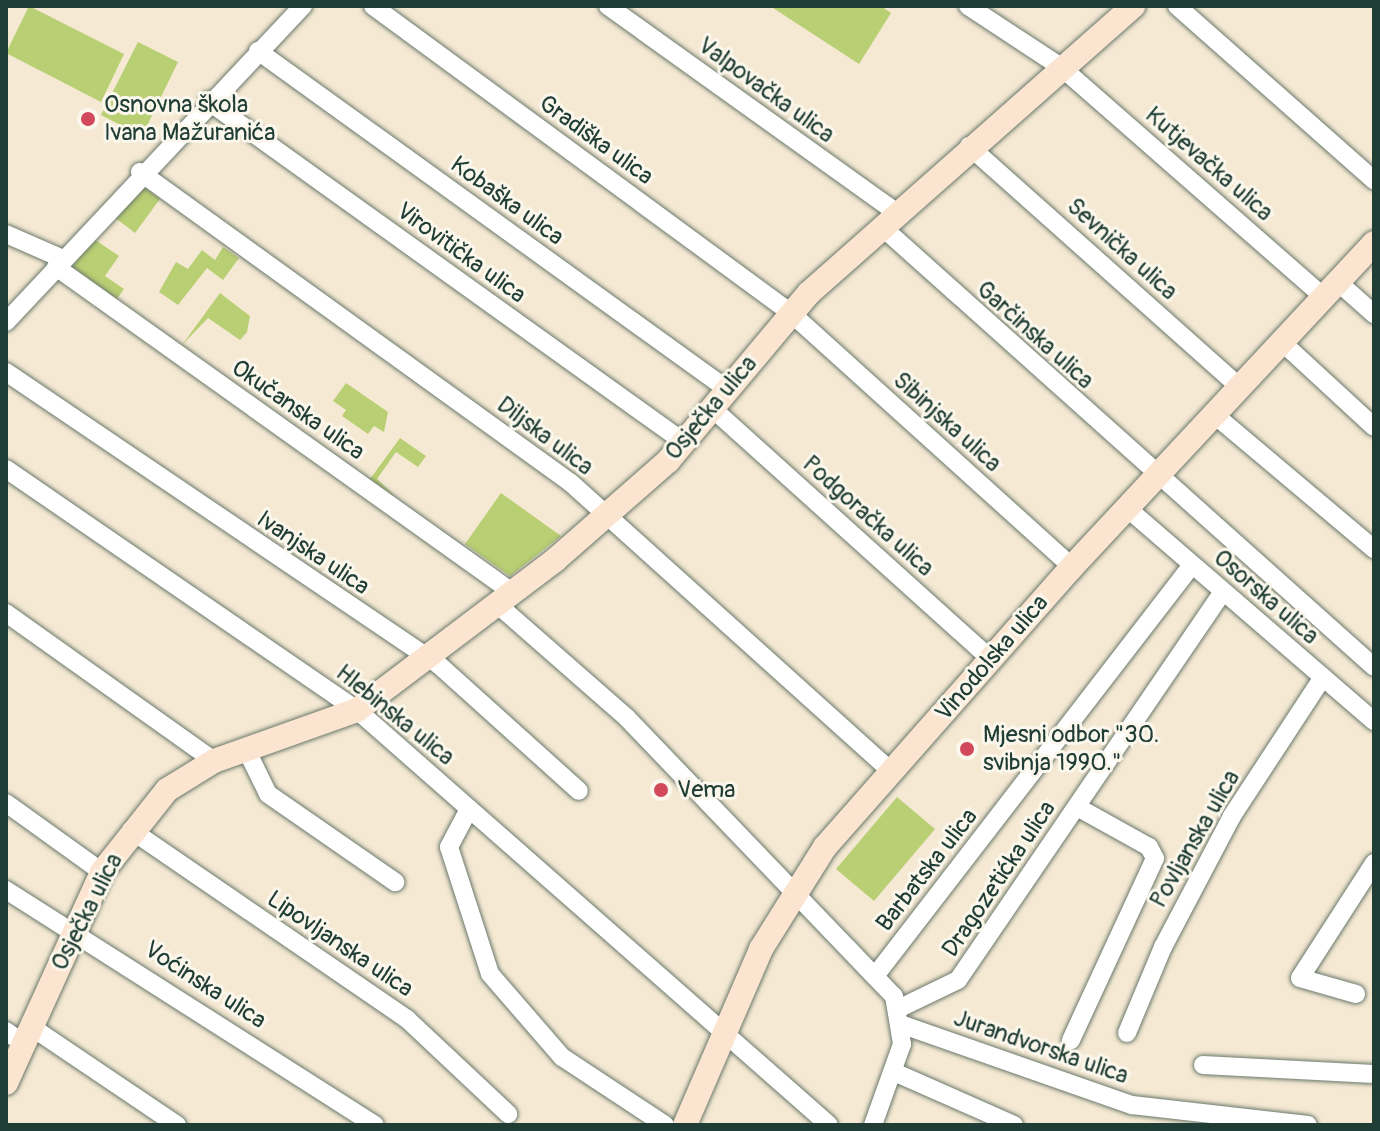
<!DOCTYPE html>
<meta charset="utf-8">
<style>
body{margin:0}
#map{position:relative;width:1380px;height:1131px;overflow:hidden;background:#f5e9d3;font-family:Pangolin,sans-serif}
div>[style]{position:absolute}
.green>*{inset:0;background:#b9cf73}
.roads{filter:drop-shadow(0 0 2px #6a796c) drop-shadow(0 0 2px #6a796c)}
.street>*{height:18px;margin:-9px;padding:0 9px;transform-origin:9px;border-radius:9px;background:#fff}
.secondary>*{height:24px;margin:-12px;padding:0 12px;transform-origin:12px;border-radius:12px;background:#fce5d0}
.dots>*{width:22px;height:22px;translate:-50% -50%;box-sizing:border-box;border:4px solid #fbf7ec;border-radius:50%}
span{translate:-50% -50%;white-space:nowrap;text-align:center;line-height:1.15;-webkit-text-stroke:6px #fbf7ec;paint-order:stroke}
.street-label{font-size:24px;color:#1f3d34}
.poi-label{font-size:24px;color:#1f3d34}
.left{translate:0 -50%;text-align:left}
.frame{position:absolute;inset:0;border:8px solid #1f3d34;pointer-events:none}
</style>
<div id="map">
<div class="green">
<div style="clip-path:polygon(29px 6px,124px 54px,101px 102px,6px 53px)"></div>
<div style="clip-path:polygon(770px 6px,881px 6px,891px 13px,859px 64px)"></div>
<div style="clip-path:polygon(138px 42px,178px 62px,142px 136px,101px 115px)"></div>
<div style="clip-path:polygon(142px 186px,160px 199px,135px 233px,114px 217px)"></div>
<div style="clip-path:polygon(94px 239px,119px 256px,105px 276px,124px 289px,117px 299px,72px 267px)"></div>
<div style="clip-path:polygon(223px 247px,239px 258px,223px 280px,207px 268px,178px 305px,159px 292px,176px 262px,188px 269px,202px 250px,215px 260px)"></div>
<div style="clip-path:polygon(220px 293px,250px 316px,247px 332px,240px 340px,208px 318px,182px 345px)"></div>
<div style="clip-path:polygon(346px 383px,388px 412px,384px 432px,374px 426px,368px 434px,342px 416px,346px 410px,333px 401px)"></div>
<div style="clip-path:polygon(400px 438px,426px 456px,418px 467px,396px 452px,377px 479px,395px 496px,370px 479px)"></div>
<div style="clip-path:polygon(501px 493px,561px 536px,510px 576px,465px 544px)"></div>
<div style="clip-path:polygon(897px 797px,935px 829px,874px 901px,836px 869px)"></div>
</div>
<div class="roads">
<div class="street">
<div style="left:373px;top:6px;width:519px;rotate:36.3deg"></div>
<div style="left:791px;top:313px;width:379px;rotate:42.1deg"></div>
<div style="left:608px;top:6px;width:355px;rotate:35.6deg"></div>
<div style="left:968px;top:6px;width:111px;rotate:33.3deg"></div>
<div style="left:1061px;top:67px;width:351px;rotate:41.2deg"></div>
<div style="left:1177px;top:6px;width:263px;rotate:41.5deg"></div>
<div style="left:258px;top:51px;width:580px;rotate:35.8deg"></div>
<div style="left:208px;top:101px;width:587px;rotate:35.64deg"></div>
<div style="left:969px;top:146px;width:365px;rotate:41.7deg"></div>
<div style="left:140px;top:172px;width:531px;rotate:35.81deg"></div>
<div style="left:571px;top:483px;width:432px;rotate:42deg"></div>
<div style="left:881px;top:226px;width:661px;rotate:41.81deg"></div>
<div style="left:6px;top:234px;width:62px;rotate:23.7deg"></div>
<div style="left:56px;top:267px;width:560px;rotate:35.48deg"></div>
<div style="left:1339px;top:283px;width:47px;rotate:41.5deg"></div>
<div style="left:6px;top:322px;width:434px;rotate:-46.8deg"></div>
<div style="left:1284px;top:344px;width:122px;rotate:42.7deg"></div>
<div style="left:6px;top:372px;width:523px;rotate:34.09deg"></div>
<div style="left:439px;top:665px;width:188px;rotate:42deg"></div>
<div style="left:713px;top:409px;width:374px;rotate:42deg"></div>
<div style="left:1216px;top:416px;width:207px;rotate:40.1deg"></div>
<div style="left:6px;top:469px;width:426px;rotate:34.5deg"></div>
<div style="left:357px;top:710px;width:628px;rotate:41.32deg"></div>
<div style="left:1127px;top:508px;width:326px;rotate:40.8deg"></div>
<div style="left:497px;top:604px;width:173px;rotate:41.2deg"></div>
<div style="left:627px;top:718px;width:385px;rotate:46.2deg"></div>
<div style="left:894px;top:996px;width:49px;rotate:80.5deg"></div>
<div style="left:902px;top:1044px;width:86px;rotate:109.7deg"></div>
<div style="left:6px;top:613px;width:255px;rotate:35.4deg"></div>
<div style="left:246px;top:749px;width:50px;rotate:63.9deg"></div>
<div style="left:268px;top:794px;width:155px;rotate:34.7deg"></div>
<div style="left:6px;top:803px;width:118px;rotate:35.7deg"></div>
<div style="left:469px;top:809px;width:43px;rotate:117.8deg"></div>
<div style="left:449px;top:847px;width:133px;rotate:72.1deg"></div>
<div style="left:490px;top:974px;width:110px;rotate:49.1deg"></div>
<div style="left:562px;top:1057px;width:123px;rotate:33.4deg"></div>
<div style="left:131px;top:830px;width:335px;rotate:34.4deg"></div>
<div style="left:407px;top:1019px;width:139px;rotate:43.2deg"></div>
<div style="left:6px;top:890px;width:437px;rotate:32.5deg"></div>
<div style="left:875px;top:976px;width:519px;rotate:-52.36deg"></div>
<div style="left:1356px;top:994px;width:58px;rotate:-164.1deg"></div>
<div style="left:1300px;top:978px;width:137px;rotate:-57.2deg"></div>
<div style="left:900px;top:1008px;width:64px;rotate:-25.8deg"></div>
<div style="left:958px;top:980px;width:470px;rotate:-55.7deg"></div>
<div style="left:903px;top:1025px;width:243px;rotate:19.3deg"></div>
<div style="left:1132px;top:1105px;width:177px;rotate:6.5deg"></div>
<div style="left:33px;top:1028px;width:174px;rotate:34deg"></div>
<div style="left:6px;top:1031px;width:24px;rotate:36deg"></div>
<div style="left:1127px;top:1033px;width:93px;rotate:-67.3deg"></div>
<div style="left:1163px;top:947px;width:148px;rotate:-62.2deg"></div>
<div style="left:1232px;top:816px;width:166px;rotate:-56.8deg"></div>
<div style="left:1071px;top:1040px;width:200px;rotate:-65.2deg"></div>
<div style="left:1155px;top:858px;width:13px;rotate:-119deg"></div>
<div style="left:1149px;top:847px;width:82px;rotate:-150.9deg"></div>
<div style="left:1203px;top:1065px;width:171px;rotate:3deg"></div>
<div style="left:894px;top:1072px;width:131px;rotate:23.8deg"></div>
</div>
<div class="secondary">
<div style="left:6px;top:1083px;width:232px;rotate:-65.5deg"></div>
<div style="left:102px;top:872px;width:105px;rotate:-51.6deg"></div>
<div style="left:167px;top:790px;width:55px;rotate:-31.7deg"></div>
<div style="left:214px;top:761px;width:152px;rotate:-19.6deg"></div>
<div style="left:357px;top:710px;width:248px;rotate:-37.1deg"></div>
<div style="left:555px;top:560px;width:150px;rotate:-41.2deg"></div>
<div style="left:668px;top:461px;width:219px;rotate:-50deg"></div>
<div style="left:809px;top:293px;width:433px;rotate:-41.5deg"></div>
<div style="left:685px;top:1125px;width:192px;rotate:-66.6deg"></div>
<div style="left:761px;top:949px;width:120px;rotate:-57.9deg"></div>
<div style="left:825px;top:847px;width:373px;rotate:-48.6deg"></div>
<div style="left:1072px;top:567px;width:443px;rotate:-47deg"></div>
</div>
</div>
<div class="dots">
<div style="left:88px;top:119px;background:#d1495b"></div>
<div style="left:967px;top:749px;background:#d1495b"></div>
<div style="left:661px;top:790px;background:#d1495b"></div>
</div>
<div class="street-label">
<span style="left:766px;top:90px;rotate:36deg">Valpovačka ulica</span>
<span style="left:596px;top:140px;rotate:36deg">Gradiška ulica</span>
<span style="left:1209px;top:164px;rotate:41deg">Kutjevačka ulica</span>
<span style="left:507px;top:201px;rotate:36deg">Kobaška ulica</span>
<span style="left:1122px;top:249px;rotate:42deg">Sevnička ulica</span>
<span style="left:461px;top:253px;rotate:36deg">Virovitička ulica</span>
<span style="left:1035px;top:335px;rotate:42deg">Garčinska ulica</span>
<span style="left:711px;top:408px;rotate:-50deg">Osječka ulica</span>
<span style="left:298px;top:410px;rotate:35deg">Okučanska ulica</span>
<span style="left:947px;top:422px;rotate:42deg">Sibinjska ulica</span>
<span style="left:545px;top:436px;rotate:37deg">Diljska ulica</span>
<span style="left:868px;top:516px;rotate:42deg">Podgoračka ulica</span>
<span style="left:313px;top:553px;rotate:34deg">Ivanjska ulica</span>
<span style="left:1266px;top:597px;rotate:41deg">Osorska ulica</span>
<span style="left:992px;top:658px;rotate:-49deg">Vinodolska ulica</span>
<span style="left:395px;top:715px;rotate:39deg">Hlebinska ulica</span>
<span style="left:1195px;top:839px;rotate:-60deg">Povljanska ulica</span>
<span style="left:927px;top:870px;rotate:-52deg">Barbatska ulica</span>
<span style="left:999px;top:879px;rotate:-56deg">Dragozetićka ulica</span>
<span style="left:87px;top:912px;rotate:-63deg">Osječka ulica</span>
<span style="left:340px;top:944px;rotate:34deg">Lipovljanska ulica</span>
<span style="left:205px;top:985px;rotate:33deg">Voćinska ulica</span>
<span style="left:1041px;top:1047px;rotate:19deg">Jurandvorska ulica</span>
</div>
<div class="poi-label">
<span class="left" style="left:104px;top:119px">Osnovna škola<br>Ivana Mažuranića</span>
<span class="left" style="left:983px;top:749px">Mjesni odbor "30.<br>svibnja 1990."</span>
<span class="left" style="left:677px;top:790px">Vema</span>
</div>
<div class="frame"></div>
</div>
